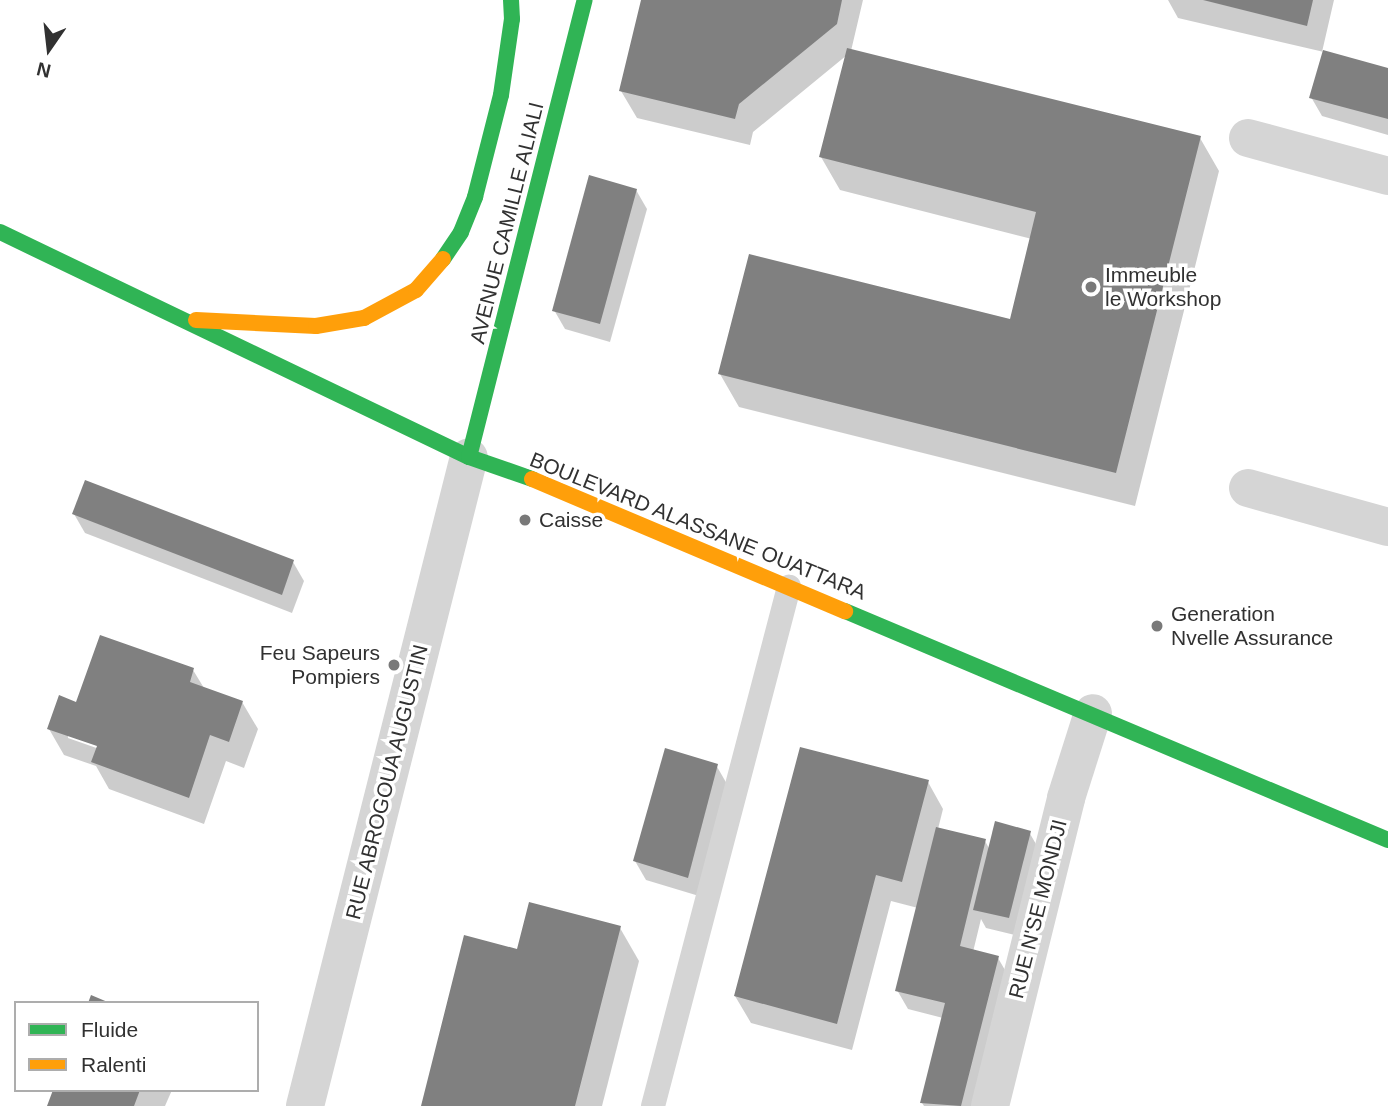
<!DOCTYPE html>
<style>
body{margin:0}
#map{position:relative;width:1388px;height:1106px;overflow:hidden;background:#fff;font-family:Helvetica,sans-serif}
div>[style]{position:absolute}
.shadow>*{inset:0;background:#0003}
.building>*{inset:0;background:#808080}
.lane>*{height:24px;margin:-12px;padding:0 12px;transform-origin:12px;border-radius:12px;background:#d5d5d5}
.street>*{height:38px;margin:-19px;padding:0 19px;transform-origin:19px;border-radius:19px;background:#d5d5d5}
.fast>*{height:16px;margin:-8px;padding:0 8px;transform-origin:8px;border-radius:8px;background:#30b455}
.slow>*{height:16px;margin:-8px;padding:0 8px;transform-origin:8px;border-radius:8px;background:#ff9f0a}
.dots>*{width:19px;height:19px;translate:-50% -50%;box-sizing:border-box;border:4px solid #fff;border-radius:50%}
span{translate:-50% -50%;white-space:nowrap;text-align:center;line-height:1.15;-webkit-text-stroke:7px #fff;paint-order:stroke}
.street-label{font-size:21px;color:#313131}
.poi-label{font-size:21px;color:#313131}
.left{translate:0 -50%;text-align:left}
.right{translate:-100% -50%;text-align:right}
.legend{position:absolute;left:14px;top:1001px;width:245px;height:91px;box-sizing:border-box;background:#fff;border:2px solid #adadad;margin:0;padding:9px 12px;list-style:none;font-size:21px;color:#313131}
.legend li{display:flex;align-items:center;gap:14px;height:35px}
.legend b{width:35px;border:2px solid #adadad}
.north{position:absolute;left:14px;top:14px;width:70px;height:70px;-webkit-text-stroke:5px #fff;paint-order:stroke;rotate:194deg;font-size:19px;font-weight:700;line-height:28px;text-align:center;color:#313131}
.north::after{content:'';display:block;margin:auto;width:24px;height:32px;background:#313131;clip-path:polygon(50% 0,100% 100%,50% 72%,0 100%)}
</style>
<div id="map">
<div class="shadow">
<div style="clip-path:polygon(643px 0,863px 0,851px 51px,1200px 138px,1219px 171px,1135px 506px,739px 407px,720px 374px,1011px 321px,1032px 239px,840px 190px,821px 157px,847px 55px,753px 132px,750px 145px,637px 118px,621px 91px)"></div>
<div style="clip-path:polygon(1168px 0,1334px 0,1322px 52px,1388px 70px,1388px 135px,1322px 116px,1311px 97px,1324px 52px,1178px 18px)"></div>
<div style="clip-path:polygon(636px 190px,647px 209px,610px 342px,565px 329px,554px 310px)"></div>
<div style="clip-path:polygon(74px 514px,293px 562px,304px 581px,292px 613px,85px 533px)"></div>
<div style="clip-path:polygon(evenodd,193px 670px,204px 688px,242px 702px,258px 729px,244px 768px,226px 761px,204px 824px,109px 789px,96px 766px,64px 755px,49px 729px,77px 704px,193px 670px,68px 734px,106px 748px,105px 751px,68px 738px,68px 734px)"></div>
<div style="clip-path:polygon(716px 765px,727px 784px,699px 896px,646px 880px,635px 861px)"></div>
<div style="clip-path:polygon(928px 782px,943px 809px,938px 829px,985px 841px,990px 850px,1029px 832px,1040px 851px,1019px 936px,986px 928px,981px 919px,973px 952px,998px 958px,1009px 977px,976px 1106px,924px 1106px,922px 1103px,943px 1018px,908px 1009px,897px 990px,918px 908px,891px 901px,852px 1050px,751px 1023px,735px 996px)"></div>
<div style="clip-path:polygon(620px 928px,639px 961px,602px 1106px,423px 1106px,518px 951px)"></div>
<div style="clip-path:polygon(55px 1090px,172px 1090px,165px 1106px,49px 1106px)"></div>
</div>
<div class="building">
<div style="clip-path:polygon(641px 0,842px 0,837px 24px,739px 104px,735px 119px,619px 91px)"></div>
<div style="clip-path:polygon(1203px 0,1313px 0,1307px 26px)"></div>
<div style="clip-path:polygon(847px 48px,1201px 136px,1116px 473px,718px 374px,749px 254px,1010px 319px,1036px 212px,819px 157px)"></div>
<div style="clip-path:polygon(1323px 50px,1388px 68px,1388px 119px,1309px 98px)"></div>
<div style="clip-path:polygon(589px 175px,637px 189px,600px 324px,552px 311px)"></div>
<div style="clip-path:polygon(85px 480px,294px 560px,282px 595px,72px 514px)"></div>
<div style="clip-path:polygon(100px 635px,194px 668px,190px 682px,243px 701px,229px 742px,210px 735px,189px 798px,91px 762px,97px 746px,47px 729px,59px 695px,76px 702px)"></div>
<div style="clip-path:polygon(800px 747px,929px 780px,902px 882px,876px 875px,837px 1024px,734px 996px)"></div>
<div style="clip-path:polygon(665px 748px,718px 764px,688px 878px,633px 861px)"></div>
<div style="clip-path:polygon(995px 821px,1031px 831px,1009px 918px,973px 910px)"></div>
<div style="clip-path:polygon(936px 827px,986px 839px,960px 946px,999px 956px,961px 1106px,920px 1103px,945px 1003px,895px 991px)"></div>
<div style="clip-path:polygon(529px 902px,621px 926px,575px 1106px,421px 1106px,464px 935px,517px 949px)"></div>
<div style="clip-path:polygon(91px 995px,110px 1003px,88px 1003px)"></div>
<div style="clip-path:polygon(53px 1090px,140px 1090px,134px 1106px,47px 1106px)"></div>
</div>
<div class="lane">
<div style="left:653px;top:1106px;width:537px;rotate:-75.32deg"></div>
</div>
<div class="street">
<div style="left:1248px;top:138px;width:145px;rotate:15.2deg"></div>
<div style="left:1248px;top:488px;width:145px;rotate:15.6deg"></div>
<div style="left:305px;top:1106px;width:669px;rotate:-75.82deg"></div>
<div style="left:990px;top:1106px;width:317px;rotate:-76.1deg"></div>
<div style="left:1066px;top:798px;width:89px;rotate:-72.4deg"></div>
</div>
<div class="fast">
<div style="left:0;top:232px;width:520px;rotate:25.63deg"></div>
<div style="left:469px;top:457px;width:67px;rotate:19.2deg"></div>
<div style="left:443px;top:259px;width:32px;rotate:-56deg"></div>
<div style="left:461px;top:232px;width:38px;rotate:-68deg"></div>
<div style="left:475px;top:197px;width:105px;rotate:-75.7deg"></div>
<div style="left:501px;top:95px;width:77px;rotate:-81.8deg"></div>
<div style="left:512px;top:19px;width:19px;rotate:-93deg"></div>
<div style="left:469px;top:457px;width:471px;rotate:-75.8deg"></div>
<div style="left:845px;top:611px;width:589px;rotate:22.87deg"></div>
</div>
<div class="slow">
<div style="left:196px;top:320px;width:120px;rotate:2.9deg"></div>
<div style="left:316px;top:326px;width:49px;rotate:-9.5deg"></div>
<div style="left:364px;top:318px;width:59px;rotate:-28.3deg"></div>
<div style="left:416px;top:290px;width:41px;rotate:-48.9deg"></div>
<div style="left:532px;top:479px;width:340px;rotate:22.9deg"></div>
</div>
<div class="dots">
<div style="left:1091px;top:287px;background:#797979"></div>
<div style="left:525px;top:520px;background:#797979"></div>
<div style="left:1157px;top:626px;background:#797979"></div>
<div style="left:394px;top:665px;background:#797979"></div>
</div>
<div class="street-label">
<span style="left:507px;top:223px;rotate:-76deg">AVENUE CAMILLE ALIALI</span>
<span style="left:698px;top:526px;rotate:22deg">BOULEVARD ALASSANE OUATTARA</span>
<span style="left:387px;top:782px;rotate:-76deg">RUE ABROGOUA AUGUSTIN</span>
<span style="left:1038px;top:909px;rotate:-76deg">RUE N'SE MONDJI</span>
</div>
<div class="poi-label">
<span class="left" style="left:1105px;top:287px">Immeuble<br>le Workshop</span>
<span class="left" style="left:539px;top:520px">Caisse</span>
<span class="left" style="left:1171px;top:626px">Generation<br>Nvelle Assurance</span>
<span class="right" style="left:380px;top:665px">Feu Sapeurs<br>Pompiers</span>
</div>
<ul class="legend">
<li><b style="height:9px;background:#30b455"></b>Fluide</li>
<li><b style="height:9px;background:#ff9f0a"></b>Ralenti</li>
</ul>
<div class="north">N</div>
</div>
